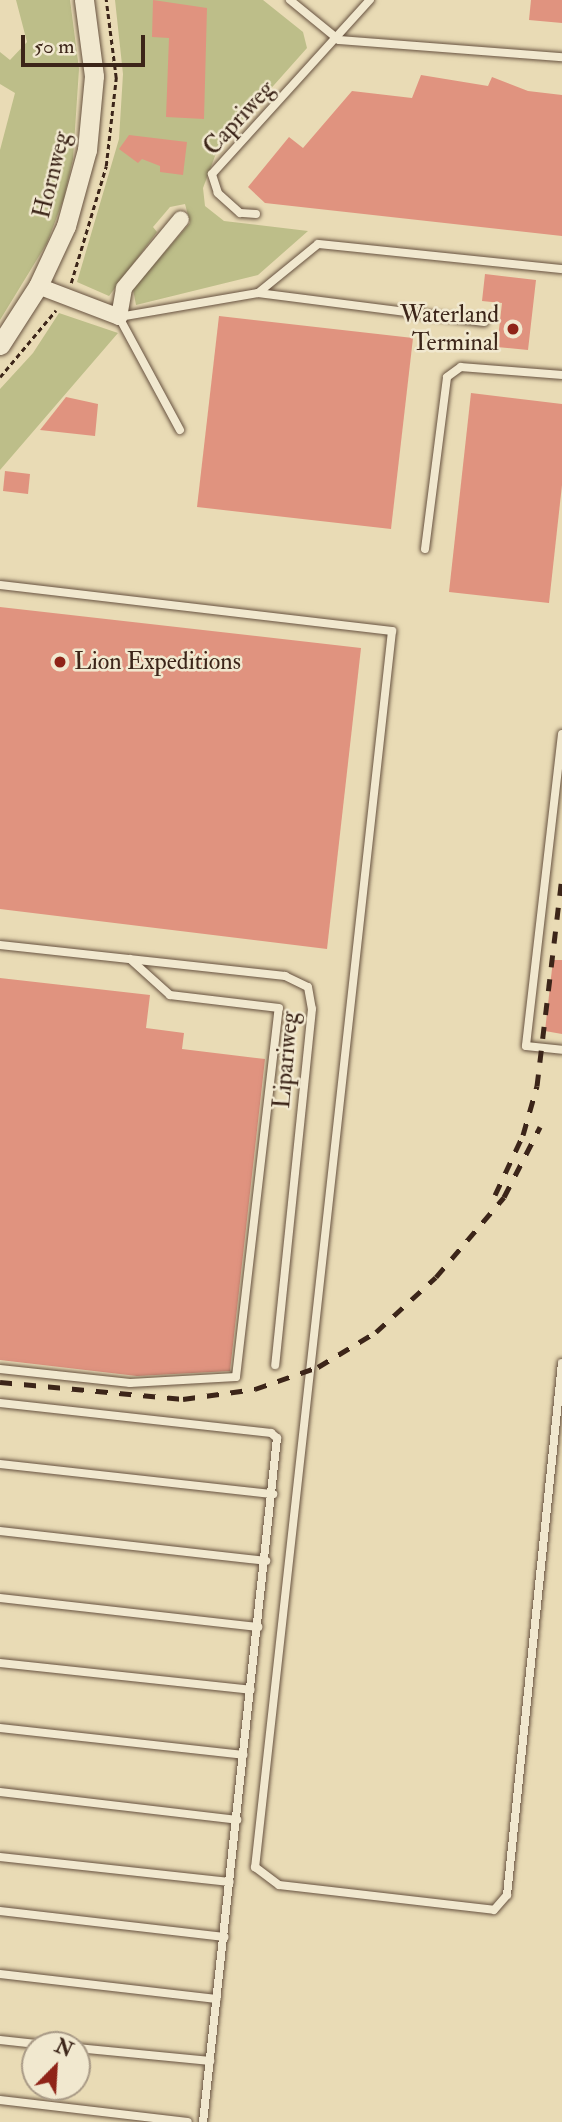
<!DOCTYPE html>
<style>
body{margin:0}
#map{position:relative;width:562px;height:2122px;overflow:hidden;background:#e9dbb5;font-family:"IM FELL Double Pica",serif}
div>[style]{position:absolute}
.green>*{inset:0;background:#bdbe89}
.building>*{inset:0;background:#e0937f}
.path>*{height:2.5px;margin-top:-1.25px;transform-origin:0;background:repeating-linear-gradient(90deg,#3c2519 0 5px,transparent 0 8.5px)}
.roads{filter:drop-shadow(0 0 2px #675240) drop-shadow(0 0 2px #675240)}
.service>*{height:8px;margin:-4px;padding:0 4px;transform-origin:4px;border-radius:4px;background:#f1e8cf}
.minor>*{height:16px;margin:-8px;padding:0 8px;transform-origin:8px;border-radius:8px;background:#f1e8cf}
.tertiary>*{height:19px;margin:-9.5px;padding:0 9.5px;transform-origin:9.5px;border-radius:9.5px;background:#f1e8cf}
.rail>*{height:5px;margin-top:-2.5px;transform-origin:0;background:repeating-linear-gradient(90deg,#3c2519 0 12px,transparent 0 24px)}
.dots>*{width:19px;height:19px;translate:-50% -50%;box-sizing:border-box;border:4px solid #f1e8cf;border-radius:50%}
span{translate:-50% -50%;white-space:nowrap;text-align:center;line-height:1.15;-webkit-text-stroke:5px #f1e8cf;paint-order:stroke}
.street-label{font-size:24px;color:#3c2519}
.poi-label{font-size:24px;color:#3c2519}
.right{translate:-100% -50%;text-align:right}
.left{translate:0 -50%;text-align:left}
.north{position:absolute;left:21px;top:2031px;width:70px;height:70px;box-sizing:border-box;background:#f1e8cf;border:2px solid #a99a86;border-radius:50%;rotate:24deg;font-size:19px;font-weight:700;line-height:28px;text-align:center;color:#3c2519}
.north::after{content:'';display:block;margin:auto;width:24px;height:32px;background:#8f2418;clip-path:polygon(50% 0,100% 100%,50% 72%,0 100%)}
.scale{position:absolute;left:21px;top:35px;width:124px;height:32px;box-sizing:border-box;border:4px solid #3c2519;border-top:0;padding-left:9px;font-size:21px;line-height:24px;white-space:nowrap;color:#3c2519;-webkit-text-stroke:5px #f1e8cf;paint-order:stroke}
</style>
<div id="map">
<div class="green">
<div style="clip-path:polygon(16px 0,70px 0,79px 69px,73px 159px,64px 198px,47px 243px,0 320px,0 150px,15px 93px,0 84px,0 52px,10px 60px,27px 42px)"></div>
<div style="clip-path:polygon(115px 0,263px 0,303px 32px,307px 48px,218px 148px,203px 188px,205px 206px,224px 221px,308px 231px,258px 275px,136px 305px,133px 289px,190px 223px,185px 204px,170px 207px,153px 227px,157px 232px,109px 296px,77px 282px,119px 139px,123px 74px)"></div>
<div style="clip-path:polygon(59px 313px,118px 333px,0 470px,0 389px,33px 353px)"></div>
</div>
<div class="building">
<div style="clip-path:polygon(153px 0,207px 8px,204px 119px,166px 117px,169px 38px,152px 37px)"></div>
<div style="clip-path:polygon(531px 0,562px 0,562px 23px,529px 20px)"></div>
<div style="clip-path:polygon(421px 75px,488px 86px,492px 77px,528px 91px,562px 95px,562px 236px,265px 203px,248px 187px,289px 137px,303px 148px,352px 91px,412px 98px)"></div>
<div style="clip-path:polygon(129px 135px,187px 142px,183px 175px,160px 172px,160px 166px,142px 159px,138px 163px,119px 149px)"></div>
<div style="clip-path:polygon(485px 274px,536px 280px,528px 350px,497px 347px,502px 303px,482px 301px)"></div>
<div style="clip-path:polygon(219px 316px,413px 338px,391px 529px,197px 507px)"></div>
<div style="clip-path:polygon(471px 393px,562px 404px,562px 485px,549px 603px,449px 592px)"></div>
<div style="clip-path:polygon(66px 397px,98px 404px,95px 436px,40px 430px)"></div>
<div style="clip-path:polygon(5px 471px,30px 474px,28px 494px,3px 491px)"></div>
<div style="clip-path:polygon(0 607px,361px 648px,327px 949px,0 909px)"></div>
<div style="clip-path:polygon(553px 960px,562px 960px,562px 1034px,545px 1031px)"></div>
<div style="clip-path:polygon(0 978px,150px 995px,146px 1028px,184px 1033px,182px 1049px,265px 1059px,230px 1371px,137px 1376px,0 1360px)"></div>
</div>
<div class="path">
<div style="left:71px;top:283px;width:122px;rotate:-73.3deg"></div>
<div style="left:106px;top:166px;width:89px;rotate:-83.5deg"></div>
<div style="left:116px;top:78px;width:79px;rotate:-97.3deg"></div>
<div style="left:0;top:377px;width:87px;rotate:-50.1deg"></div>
</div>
<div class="roads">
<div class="service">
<div style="left:290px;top:0;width:63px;rotate:39.2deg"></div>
<div style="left:339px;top:40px;width:224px;rotate:4.4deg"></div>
<div style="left:256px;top:214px;width:16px;rotate:-176deg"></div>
<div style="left:240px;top:213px;width:30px;rotate:-138deg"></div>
<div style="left:218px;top:193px;width:20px;rotate:-108deg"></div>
<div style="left:212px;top:174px;width:235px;rotate:-47.8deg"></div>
<div style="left:258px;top:293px;width:77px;rotate:-39.2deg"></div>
<div style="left:318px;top:244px;width:245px;rotate:5.9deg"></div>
<div style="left:180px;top:430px;width:128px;rotate:-118.4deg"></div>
<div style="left:119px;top:317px;width:141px;rotate:-9.8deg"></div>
<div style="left:258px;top:293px;width:228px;rotate:7.3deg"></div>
<div style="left:425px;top:549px;width:173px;rotate:-82.7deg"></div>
<div style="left:447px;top:377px;width:17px;rotate:-36deg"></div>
<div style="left:461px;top:367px;width:101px;rotate:4.5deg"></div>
<div style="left:0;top:585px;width:395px;rotate:6.7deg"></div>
<div style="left:392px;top:631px;width:1244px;rotate:96.32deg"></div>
<div style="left:255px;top:1867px;width:30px;rotate:37deg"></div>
<div style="left:279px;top:1885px;width:216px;rotate:6.6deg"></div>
<div style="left:494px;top:1910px;width:20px;rotate:-49deg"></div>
<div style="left:507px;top:1895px;width:535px;rotate:-84.1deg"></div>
<div style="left:562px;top:734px;width:314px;rotate:96.6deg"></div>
<div style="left:526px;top:1046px;width:36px;rotate:6deg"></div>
<div style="left:0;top:945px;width:287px;rotate:6.2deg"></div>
<div style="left:285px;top:976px;width:25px;rotate:26deg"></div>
<div style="left:308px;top:987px;width:22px;rotate:80deg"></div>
<div style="left:312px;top:1009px;width:358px;rotate:95.9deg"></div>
<div style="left:0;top:1369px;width:131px;rotate:6.1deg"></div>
<div style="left:130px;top:1383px;width:106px;rotate:-3.2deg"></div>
<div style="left:236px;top:1377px;width:371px;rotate:-83.4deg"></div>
<div style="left:279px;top:1008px;width:110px;rotate:-173.2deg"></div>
<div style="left:170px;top:995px;width:54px;rotate:-138deg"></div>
<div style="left:0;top:1403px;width:273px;rotate:6.3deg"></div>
<div style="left:271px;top:1433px;width:8px;rotate:40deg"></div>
<div style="left:277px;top:1438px;width:688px;rotate:96.17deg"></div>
<div style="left:0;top:1464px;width:275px;rotate:6.3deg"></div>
<div style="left:0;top:1531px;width:268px;rotate:6.4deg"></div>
<div style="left:0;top:1598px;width:260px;rotate:6.4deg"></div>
<div style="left:0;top:1663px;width:252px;rotate:6.1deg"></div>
<div style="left:0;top:1728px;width:245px;rotate:6.3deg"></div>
<div style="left:0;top:1792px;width:239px;rotate:6.7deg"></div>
<div style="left:0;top:1857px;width:231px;rotate:6.2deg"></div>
<div style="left:0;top:1911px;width:226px;rotate:6.6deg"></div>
<div style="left:0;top:1974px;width:218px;rotate:6.6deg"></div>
<div style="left:0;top:2040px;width:46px;rotate:6.2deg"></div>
<div style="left:77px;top:2048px;width:134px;rotate:5.6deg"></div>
<div style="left:0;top:2100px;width:189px;rotate:6.7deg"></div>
</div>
<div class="minor">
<div style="left:38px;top:286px;width:87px;rotate:20.9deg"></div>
<div style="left:119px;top:317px;width:29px;rotate:-80deg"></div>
<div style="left:124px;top:288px;width:89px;rotate:-50.4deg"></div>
</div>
<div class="tertiary">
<div style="left:0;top:345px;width:70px;rotate:-57.2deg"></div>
<div style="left:38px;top:286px;width:66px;rotate:-65deg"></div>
<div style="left:66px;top:226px;width:79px;rotate:-74.6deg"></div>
<div style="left:87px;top:150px;width:74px;rotate:-84.6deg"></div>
<div style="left:94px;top:76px;width:77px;rotate:-97.5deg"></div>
</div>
</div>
<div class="rail">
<div style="left:495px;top:1195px;width:66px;rotate:-65deg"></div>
<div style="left:523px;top:1135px;width:51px;rotate:-74.1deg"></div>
<div style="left:537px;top:1086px;width:210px;rotate:-83.2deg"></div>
<div style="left:0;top:1382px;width:184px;rotate:5.3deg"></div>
<div style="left:183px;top:1399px;width:73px;rotate:-7.9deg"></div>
<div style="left:255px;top:1389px;width:67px;rotate:-19.2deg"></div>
<div style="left:318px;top:1367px;width:68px;rotate:-31.1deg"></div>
<div style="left:376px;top:1332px;width:81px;rotate:-42.5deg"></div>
<div style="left:436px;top:1277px;width:105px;rotate:-49.6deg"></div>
<div style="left:504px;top:1197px;width:79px;rotate:-62.8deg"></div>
</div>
<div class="dots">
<div style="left:513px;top:329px;background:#8f2418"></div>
<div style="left:60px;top:662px;background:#8f2418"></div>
</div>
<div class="street-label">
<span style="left:239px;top:118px;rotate:-47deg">Capriweg</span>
<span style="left:52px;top:175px;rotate:-76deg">Hornweg</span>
<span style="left:286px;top:1060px;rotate:-85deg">Lipariweg</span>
</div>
<div class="poi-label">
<span class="right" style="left:499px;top:329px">Waterland<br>Terminal</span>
<span class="left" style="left:74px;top:662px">Lion Expeditions</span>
</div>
<div class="north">N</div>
<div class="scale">50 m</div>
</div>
